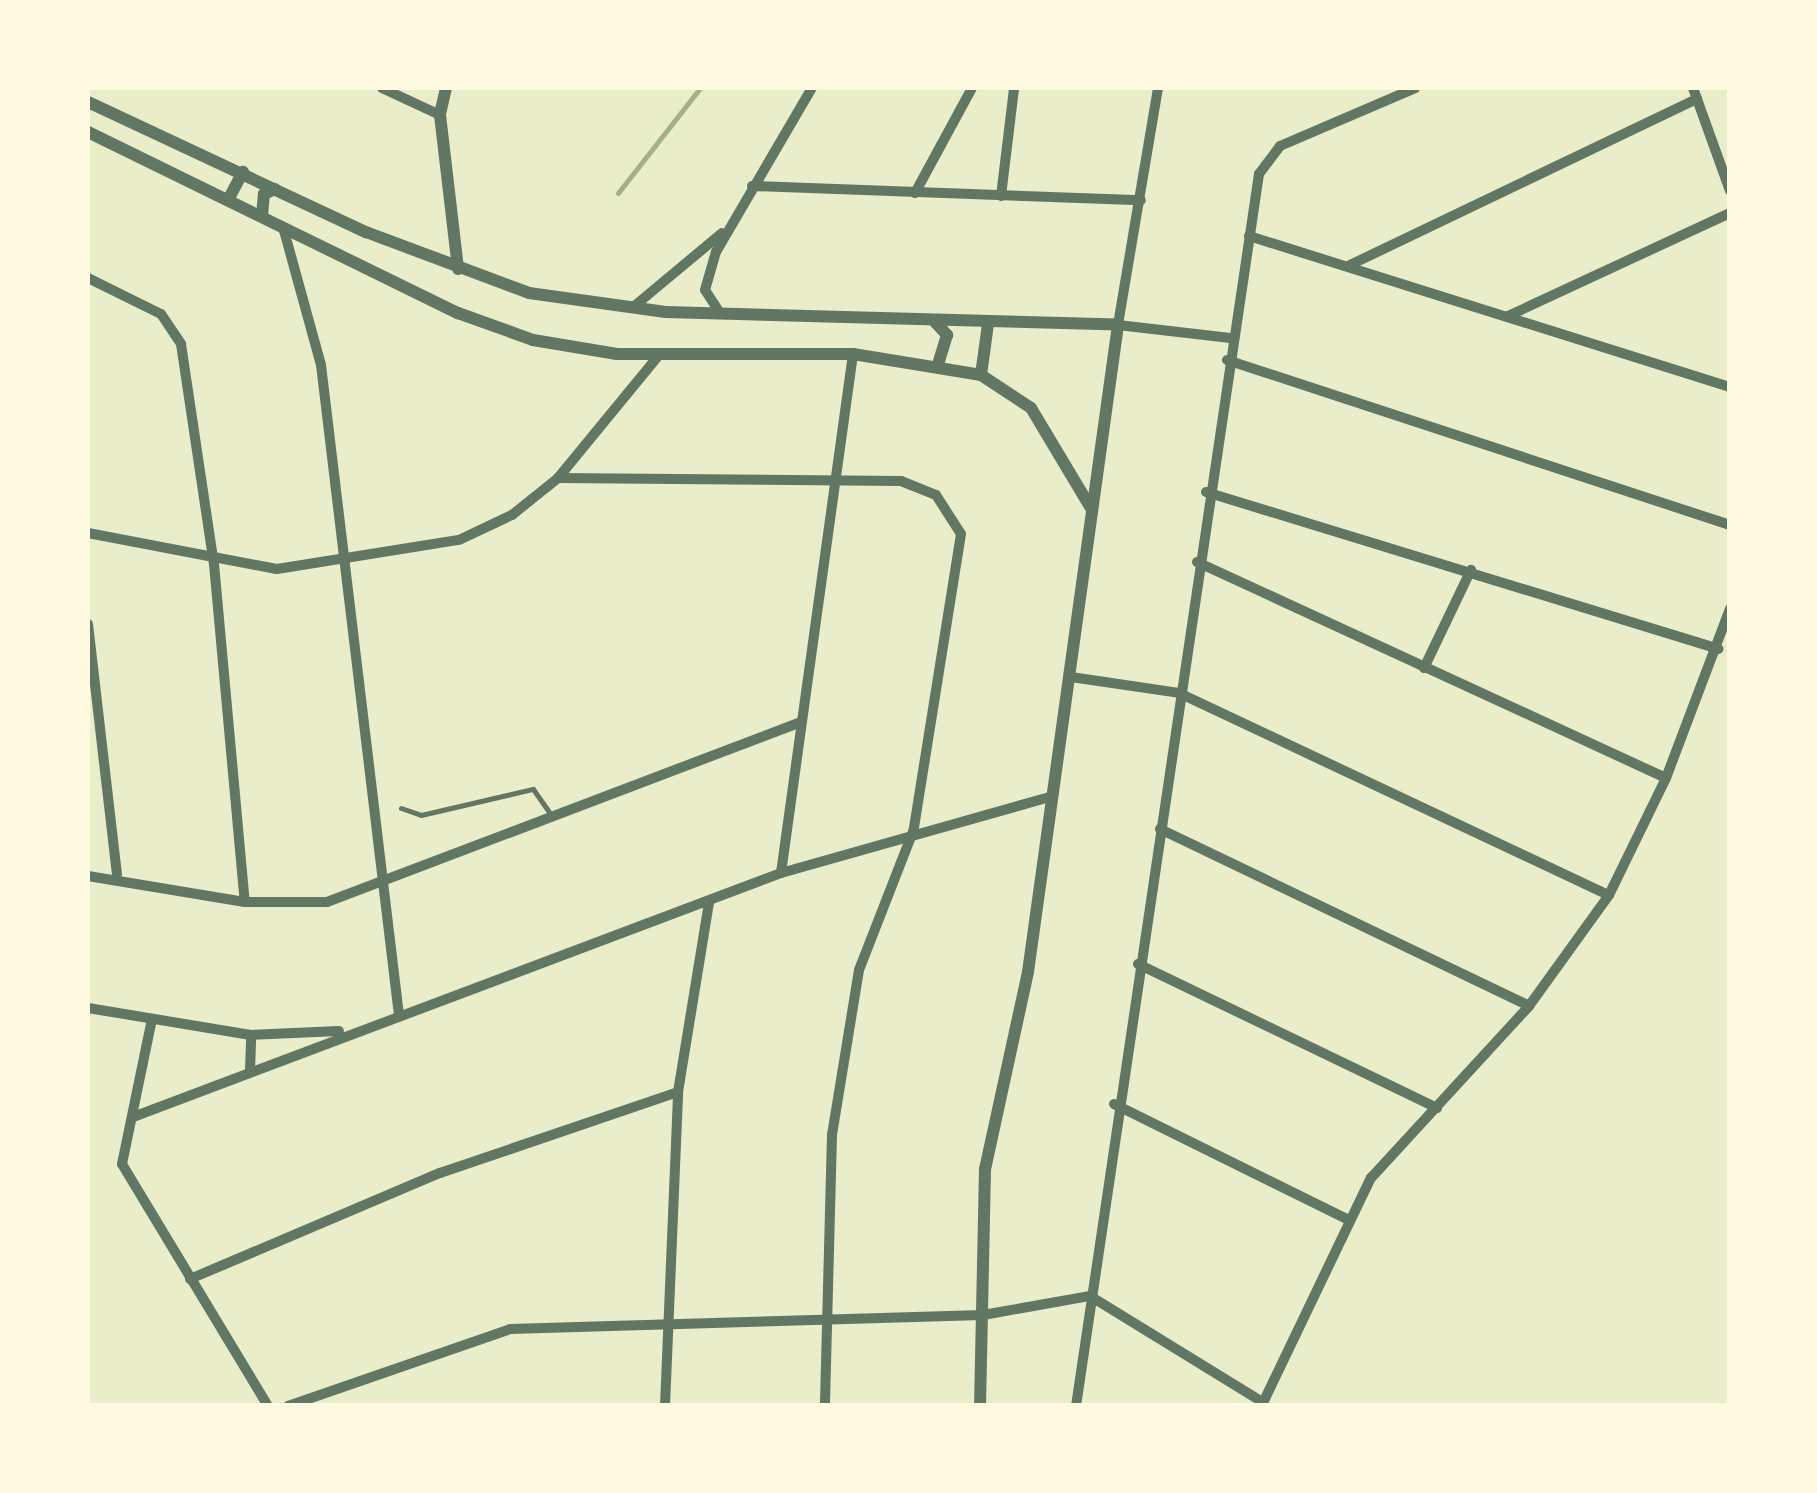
<!DOCTYPE html>
<style>
body{margin:0}
#map{position:relative;width:1817px;height:1493px;overflow:hidden;background:#e9edc9;font-family:Signika,sans-serif}
div>[style]{position:absolute}
.stream>*{height:5px;margin:-2.5px;padding:0 2.5px;transform-origin:2.5px;border-radius:2.5px;background:#a3b18a}
.service>*{height:5px;margin:-2.5px;padding:0 2.5px;transform-origin:2.5px;border-radius:2.5px;background:#617663}
.minor>*{height:10px;margin:-5px;padding:0 5px;transform-origin:5px;border-radius:5px;background:#617663}
.tertiary>*{height:12px;margin:-6px;padding:0 6px;transform-origin:6px;border-radius:6px;background:#617663}
span{translate:-50% -50%;white-space:nowrap;text-align:center;line-height:1.15;-webkit-text-stroke:10px #fefae0;paint-order:stroke}
.frame{position:absolute;inset:0;border:90px solid #fefae0;pointer-events:none}
</style>
<div id="map">
<div class="stream">
<div style="left:618px;top:193px;width:133px;rotate:-52deg"></div>
</div>
<div class="service">
<div style="left:401px;top:808px;width:21px;rotate:19deg"></div>
<div style="left:421px;top:815px;width:115px;rotate:-13.1deg"></div>
<div style="left:533px;top:789px;width:33px;rotate:55deg"></div>
</div>
<div class="minor">
<div style="left:382px;top:88px;width:64px;rotate:25deg"></div>
<div style="left:1158px;top:88px;width:240px;rotate:99.6deg"></div>
<div style="left:1118px;top:325px;width:113px;rotate:6.6deg"></div>
<div style="left:1693px;top:88px;width:109px;rotate:70.2deg"></div>
<div style="left:752px;top:186px;width:389px;rotate:2.1deg"></div>
<div style="left:915px;top:193px;width:119px;rotate:-61.5deg"></div>
<div style="left:1001px;top:196px;width:109px;rotate:-83.1deg"></div>
<div style="left:283px;top:227px;width:143px;rotate:74.6deg"></div>
<div style="left:321px;top:365px;width:655px;rotate:83.16deg"></div>
<div style="left:1249px;top:236px;width:504px;rotate:17.43deg"></div>
<div style="left:1350px;top:265px;width:385px;rotate:-25.6deg"></div>
<div style="left:88px;top:278px;width:81px;rotate:26.3deg"></div>
<div style="left:161px;top:314px;width:36px;rotate:56deg"></div>
<div style="left:181px;top:344px;width:222px;rotate:81.5deg"></div>
<div style="left:214px;top:564px;width:339px;rotate:84.8deg"></div>
<div style="left:632px;top:308px;width:117px;rotate:-39.8deg"></div>
<div style="left:720px;top:313px;width:27px;rotate:-123deg"></div>
<div style="left:705px;top:290px;width:40px;rotate:-74deg"></div>
<div style="left:716px;top:252px;width:190px;rotate:-59.7deg"></div>
<div style="left:1508px;top:316px;width:245px;rotate:-24.9deg"></div>
<div style="left:1227px;top:360px;width:529px;rotate:18.16deg"></div>
<div style="left:558px;top:478px;width:343px;rotate:0.5deg"></div>
<div style="left:901px;top:481px;width:38px;rotate:22deg"></div>
<div style="left:936px;top:495px;width:46px;rotate:57.3deg"></div>
<div style="left:961px;top:534px;width:299px;rotate:99.1deg"></div>
<div style="left:914px;top:829px;width:151px;rotate:111.3deg"></div>
<div style="left:859px;top:970px;width:167px;rotate:99.3deg"></div>
<div style="left:832px;top:1135px;width:271px;rotate:91.5deg"></div>
<div style="left:1206px;top:492px;width:536px;rotate:17.02deg"></div>
<div style="left:88px;top:533px;width:192px;rotate:10.8deg"></div>
<div style="left:277px;top:569px;width:184px;rotate:-9.1deg"></div>
<div style="left:459px;top:540px;width:59px;rotate:-25.3deg"></div>
<div style="left:512px;top:515px;width:59px;rotate:-38.8deg"></div>
<div style="left:558px;top:478px;width:159px;rotate:-50.6deg"></div>
<div style="left:1197px;top:562px;width:516px;rotate:24.73deg"></div>
<div style="left:88px;top:624px;width:252px;rotate:83.4deg"></div>
<div style="left:1424px;top:668px;width:109px;rotate:-64.4deg"></div>
<div style="left:1071px;top:677px;width:109px;rotate:8.4deg"></div>
<div style="left:1179px;top:693px;width:475px;rotate:25.2deg"></div>
<div style="left:1160px;top:829px;width:409px;rotate:25.6deg"></div>
<div style="left:781px;top:873px;width:524px;rotate:-82.1deg"></div>
<div style="left:88px;top:876px;width:159px;rotate:9.4deg"></div>
<div style="left:245px;top:902px;width:82px"></div>
<div style="left:327px;top:902px;width:507px;rotate:-20.79deg"></div>
<div style="left:1138px;top:964px;width:332px;rotate:25.7deg"></div>
<div style="left:88px;top:1008px;width:165px;rotate:9.4deg"></div>
<div style="left:251px;top:1035px;width:88px;rotate:-2.6deg"></div>
<div style="left:152px;top:1019px;width:148px;rotate:101.7deg"></div>
<div style="left:122px;top:1164px;width:283px;rotate:58.9deg"></div>
<div style="left:250px;top:1071px;width:36px;rotate:-88deg"></div>
<div style="left:1114px;top:1104px;width:262px;rotate:26.3deg"></div>
<div style="left:133px;top:1117px;width:692px;rotate:-20.63deg"></div>
<div style="left:781px;top:873px;width:283px;rotate:-15.8deg"></div>
<div style="left:190px;top:1279px;width:272px;rotate:-23deg"></div>
<div style="left:440px;top:1173px;width:251px;rotate:-18.8deg"></div>
<div style="left:1262px;top:1405px;width:252px;rotate:-64.4deg"></div>
<div style="left:1371px;top:1178px;width:234px;rotate:-47.4deg"></div>
<div style="left:1529px;top:1006px;width:137px;rotate:-54.2deg"></div>
<div style="left:1609px;top:895px;width:130px;rotate:-64deg"></div>
<div style="left:1666px;top:778px;width:181px;rotate:-69.3deg"></div>
<div style="left:288px;top:1406px;width:235px;rotate:-19.1deg"></div>
<div style="left:510px;top:1329px;width:473px;rotate:-1.7deg"></div>
<div style="left:983px;top:1315px;width:109px;rotate:-10.1deg"></div>
<div style="left:1090px;top:1296px;width:202px;rotate:31.6deg"></div>
<div style="left:665px;top:1406px;width:314px;rotate:-87.6deg"></div>
<div style="left:678px;top:1092px;width:193px;rotate:-80.7deg"></div>
<div style="left:1076px;top:1406px;width:1246px;rotate:-81.55deg"></div>
<div style="left:1259px;top:174px;width:35px;rotate:-53deg"></div>
<div style="left:1280px;top:146px;width:147px;rotate:-23.2deg"></div>
</div>
<div class="tertiary">
<div style="left:446px;top:88px;width:28px;rotate:103deg"></div>
<div style="left:440px;top:115px;width:155px;rotate:83.3deg"></div>
<div style="left:88px;top:102px;width:307px;rotate:25.1deg"></div>
<div style="left:366px;top:232px;width:174px;rotate:20.5deg"></div>
<div style="left:529px;top:293px;width:138px;rotate:7.9deg"></div>
<div style="left:666px;top:312px;width:452px;rotate:1.6deg"></div>
<div style="left:1118px;top:325px;width:653px;rotate:97.92deg"></div>
<div style="left:1028px;top:972px;width:202px;rotate:102.3deg"></div>
<div style="left:985px;top:1169px;width:237px;rotate:91.2deg"></div>
<div style="left:88px;top:132px;width:412px;rotate:26.1deg"></div>
<div style="left:458px;top:313px;width:80px;rotate:19.8deg"></div>
<div style="left:533px;top:340px;width:85px;rotate:9.5deg"></div>
<div style="left:617px;top:354px;width:236px"></div>
<div style="left:853px;top:354px;width:130px;rotate:9.3deg"></div>
<div style="left:981px;top:375px;width:60px;rotate:33.4deg"></div>
<div style="left:1031px;top:408px;width:119px;rotate:59.1deg"></div>
<div style="left:228px;top:200px;width:32px;rotate:-62deg"></div>
<div style="left:262px;top:216px;width:22px;rotate:-85deg"></div>
<div style="left:264px;top:194px;width:12px;rotate:-24deg"></div>
<div style="left:935px;top:322px;width:18px;rotate:47deg"></div>
<div style="left:947px;top:335px;width:28px;rotate:107deg"></div>
<div style="left:981px;top:375px;width:51px;rotate:-82.2deg"></div>
</div>
<div class="frame"></div>
</div>
